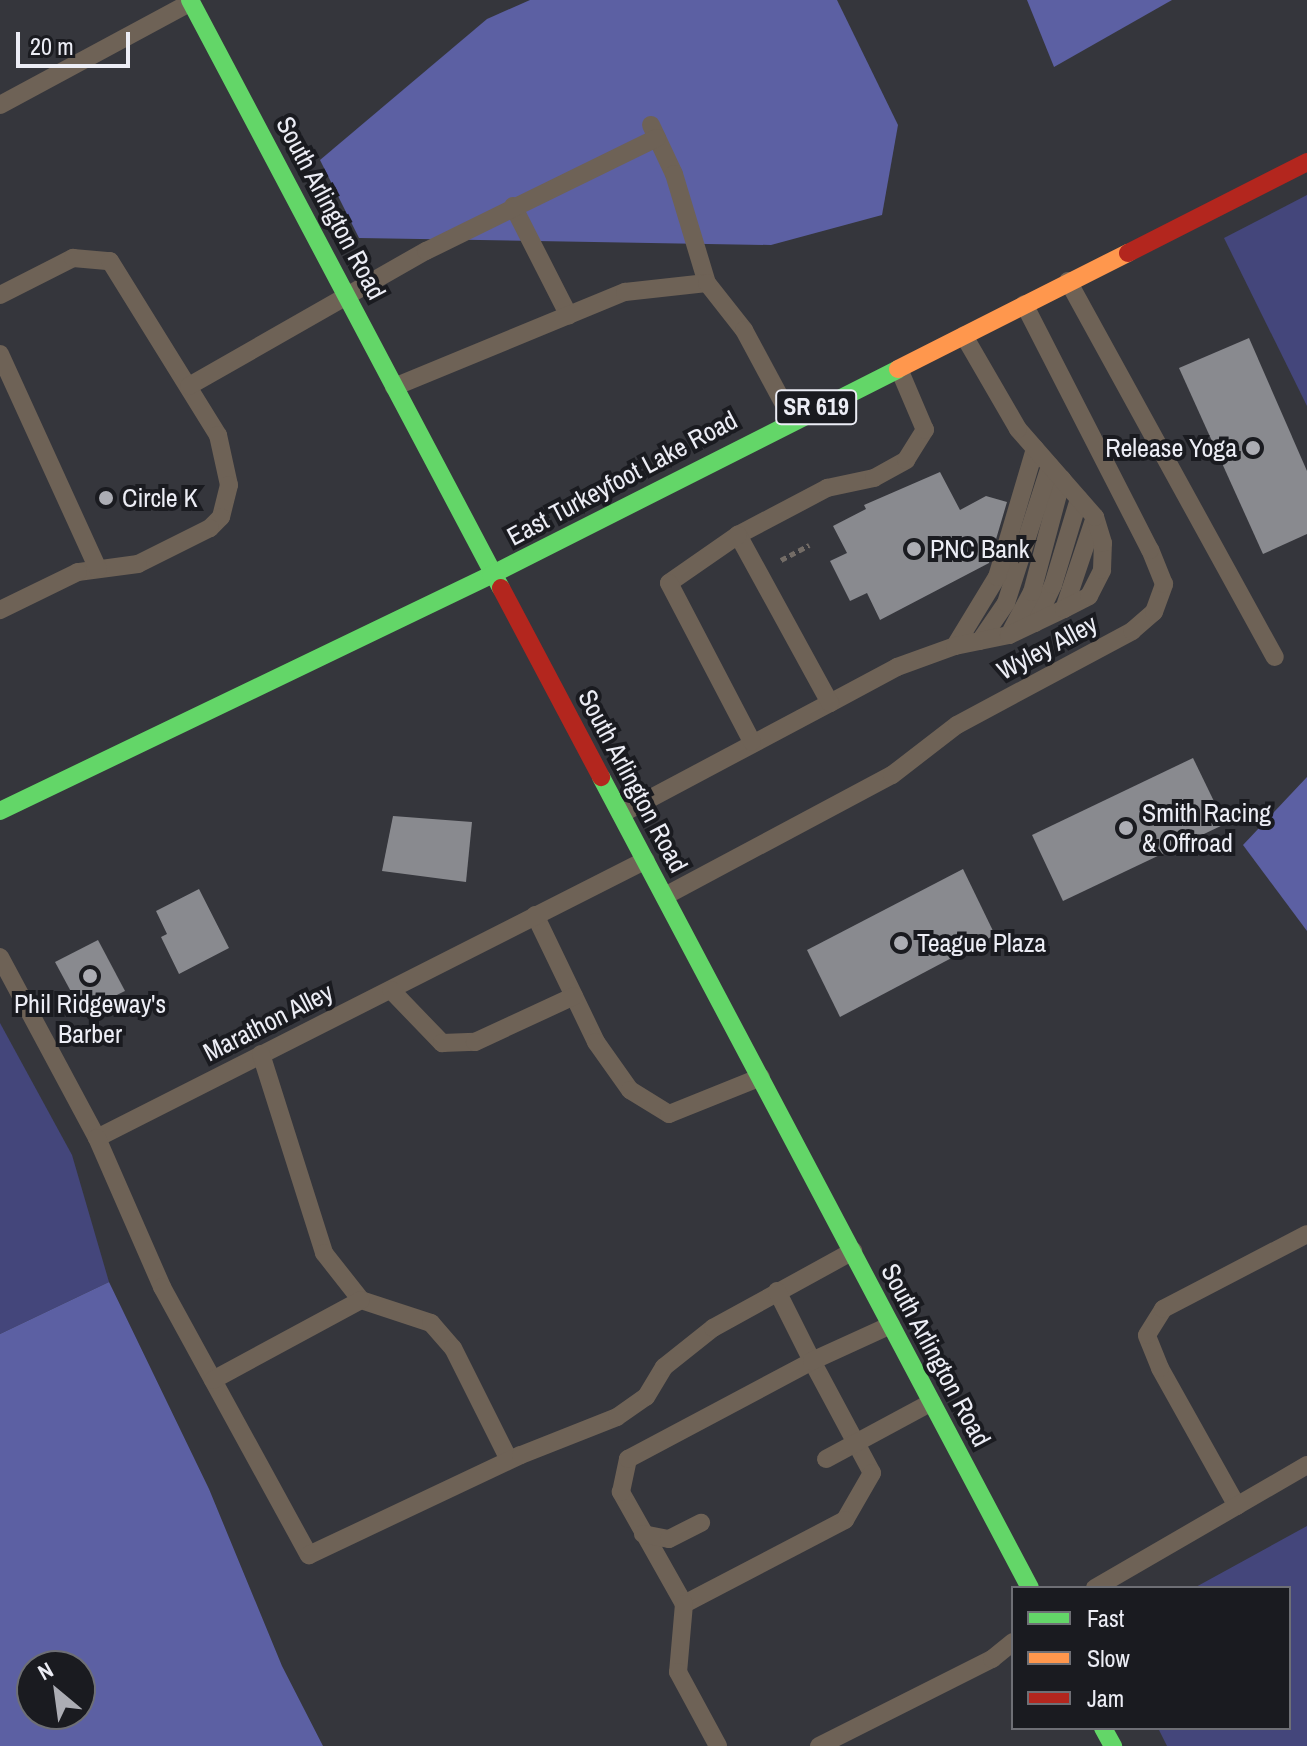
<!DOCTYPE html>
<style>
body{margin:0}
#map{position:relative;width:1307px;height:1746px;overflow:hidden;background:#35363c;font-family:"Archivo Narrow",sans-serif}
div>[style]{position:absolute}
.green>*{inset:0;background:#44467b}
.forest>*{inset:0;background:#5c60a3}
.building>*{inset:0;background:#898a8f}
.path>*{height:5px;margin-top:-2.5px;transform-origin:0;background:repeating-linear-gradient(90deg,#736c66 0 6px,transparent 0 10px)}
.lane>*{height:18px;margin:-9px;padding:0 9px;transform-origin:9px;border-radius:9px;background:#6e6256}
.fast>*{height:18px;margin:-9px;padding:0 9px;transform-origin:9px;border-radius:9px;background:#63d668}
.slow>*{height:18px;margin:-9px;padding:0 9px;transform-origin:9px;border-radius:9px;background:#ff974d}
.jam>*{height:18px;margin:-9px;padding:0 9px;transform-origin:9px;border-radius:9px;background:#b3261e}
.dots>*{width:22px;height:22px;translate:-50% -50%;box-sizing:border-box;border:4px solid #1a1b20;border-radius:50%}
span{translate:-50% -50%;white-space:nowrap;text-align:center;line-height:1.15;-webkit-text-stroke:8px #1a1b20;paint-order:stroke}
.shield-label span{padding:2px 6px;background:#1a1b20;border:2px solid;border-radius:6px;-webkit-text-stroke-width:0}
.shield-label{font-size:24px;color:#ecedf5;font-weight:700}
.street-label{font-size:26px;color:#ecedf5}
.poi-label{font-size:26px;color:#ecedf5}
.right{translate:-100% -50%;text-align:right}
.left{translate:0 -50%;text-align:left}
.legend{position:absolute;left:1011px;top:1586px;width:280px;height:144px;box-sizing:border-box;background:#1a1b20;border:2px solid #6e6f75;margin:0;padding:10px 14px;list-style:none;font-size:24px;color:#ecedf5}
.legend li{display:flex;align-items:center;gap:16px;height:40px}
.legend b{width:40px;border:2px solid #6e6f75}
.north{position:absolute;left:16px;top:1650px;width:80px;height:80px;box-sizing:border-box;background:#1a1b20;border:2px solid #6e6f75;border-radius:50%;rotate:331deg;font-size:22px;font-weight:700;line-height:32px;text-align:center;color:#ecedf5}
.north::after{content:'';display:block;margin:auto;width:28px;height:36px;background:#acadb4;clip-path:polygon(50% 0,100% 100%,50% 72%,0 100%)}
.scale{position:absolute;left:16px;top:32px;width:114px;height:36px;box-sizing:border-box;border:4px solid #ecedf5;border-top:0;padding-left:10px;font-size:24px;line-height:28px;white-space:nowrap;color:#ecedf5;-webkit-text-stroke:6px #1a1b20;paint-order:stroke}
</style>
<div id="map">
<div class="green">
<div style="clip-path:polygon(1307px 195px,1307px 406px,1224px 238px)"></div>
<div style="clip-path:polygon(0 1023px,72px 1155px,109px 1282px,0 1334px)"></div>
<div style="clip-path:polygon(1307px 1526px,1307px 1746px,1167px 1746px,1158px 1728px,1289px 1728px,1289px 1588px,1194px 1588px)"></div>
</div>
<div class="forest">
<div style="clip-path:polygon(530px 0,837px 0,898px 125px,882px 215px,771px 245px,359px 238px,320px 160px,487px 19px)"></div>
<div style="clip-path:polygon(1027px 0,1172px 0,1054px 67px)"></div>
<div style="clip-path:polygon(1307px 777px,1307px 931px,1243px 845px)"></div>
<div style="clip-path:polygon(evenodd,109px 1282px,209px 1489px,282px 1666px,323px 1746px,0 1746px,0 1334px,109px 1282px,32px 1666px,80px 1666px,80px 1714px,32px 1714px,32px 1666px)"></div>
</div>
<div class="building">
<div style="clip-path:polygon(1249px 338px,1307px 471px,1307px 534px,1263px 554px,1179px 368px)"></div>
<div style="clip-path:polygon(940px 472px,960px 510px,986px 496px,1007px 502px,989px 563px,880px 620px,867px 593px,850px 601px,830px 561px,847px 553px,833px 526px,866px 509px,864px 505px)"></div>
<div style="clip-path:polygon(1193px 758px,1225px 824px,1063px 901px,1032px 835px)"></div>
<div style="clip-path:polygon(393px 816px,472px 822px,466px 882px,382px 871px)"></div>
<div style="clip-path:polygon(963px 869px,995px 935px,840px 1017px,807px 950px)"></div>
<div style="clip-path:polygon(199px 889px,229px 948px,179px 974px,161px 937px,167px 934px,156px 911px)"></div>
<div style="clip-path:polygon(98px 940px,125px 991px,82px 1012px,55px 962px)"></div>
</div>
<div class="path">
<div style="left:781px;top:560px;width:32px;rotate:-28deg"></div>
</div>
<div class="lane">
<div style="left:0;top:105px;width:217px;rotate:-28.3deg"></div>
<div style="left:651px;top:125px;width:54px;rotate:64.9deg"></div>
<div style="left:674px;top:174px;width:114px;rotate:73.2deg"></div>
<div style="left:513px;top:206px;width:123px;rotate:63deg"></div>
<div style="left:1068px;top:281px;width:429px;rotate:61.2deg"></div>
<div style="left:0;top:295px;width:82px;rotate:-26.9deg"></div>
<div style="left:73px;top:258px;width:37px;rotate:5deg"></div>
<div style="left:110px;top:261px;width:205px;rotate:58.2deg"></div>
<div style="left:218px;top:435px;width:51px;rotate:77.6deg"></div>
<div style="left:229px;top:485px;width:33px;rotate:104deg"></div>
<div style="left:221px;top:517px;width:16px;rotate:135deg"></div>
<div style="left:210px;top:528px;width:80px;rotate:153.4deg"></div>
<div style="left:138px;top:564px;width:61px;rotate:172.4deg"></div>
<div style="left:78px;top:572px;width:87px;rotate:154deg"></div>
<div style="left:0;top:354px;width:236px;rotate:65.5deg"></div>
<div style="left:189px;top:386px;width:273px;rotate:-29.7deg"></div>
<div style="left:426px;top:251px;width:257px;rotate:-26.1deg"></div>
<div style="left:394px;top:387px;width:250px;rotate:-22.4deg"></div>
<div style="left:625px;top:292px;width:82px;rotate:-6.3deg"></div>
<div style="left:707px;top:283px;width:60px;rotate:51.8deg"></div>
<div style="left:744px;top:330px;width:101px;rotate:61.7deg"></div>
<div style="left:738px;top:535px;width:101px;rotate:-27.8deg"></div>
<div style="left:827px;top:488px;width:48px;rotate:-12deg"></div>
<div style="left:874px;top:478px;width:37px;rotate:-29deg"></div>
<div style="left:906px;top:460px;width:36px;rotate:-58deg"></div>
<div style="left:925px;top:430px;width:66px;rotate:-113.1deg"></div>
<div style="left:1064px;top:609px;width:97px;rotate:-71.4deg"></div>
<div style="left:1035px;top:623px;width:42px;rotate:-64.7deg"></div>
<div style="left:1053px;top:585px;width:90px;rotate:-73.2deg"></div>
<div style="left:1009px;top:635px;width:49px;rotate:-61.9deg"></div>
<div style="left:1032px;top:592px;width:117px;rotate:-75.1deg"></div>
<div style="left:980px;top:641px;width:46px;rotate:-55.6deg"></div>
<div style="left:1006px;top:603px;width:144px;rotate:-72.2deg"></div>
<div style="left:955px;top:646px;width:81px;rotate:-58.7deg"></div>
<div style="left:997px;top:577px;width:134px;rotate:-73.5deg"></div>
<div style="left:830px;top:703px;width:76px;rotate:-28.2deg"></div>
<div style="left:897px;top:667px;width:62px;rotate:-19.9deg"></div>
<div style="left:955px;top:646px;width:55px;rotate:-11.5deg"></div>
<div style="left:1009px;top:635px;width:61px;rotate:-25.3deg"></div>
<div style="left:1064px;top:609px;width:28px;rotate:-27deg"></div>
<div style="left:1089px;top:596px;width:29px;rotate:-63deg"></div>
<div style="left:1102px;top:570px;width:27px;rotate:-88deg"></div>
<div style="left:1103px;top:543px;width:27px;rotate:-107deg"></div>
<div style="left:1095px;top:517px;width:117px;rotate:-131.2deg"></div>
<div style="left:1018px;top:429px;width:108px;rotate:-120.1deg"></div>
<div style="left:621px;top:814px;width:237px;rotate:-28deg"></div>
<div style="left:830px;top:703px;width:192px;rotate:-118.7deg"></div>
<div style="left:738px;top:535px;width:84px;rotate:145.2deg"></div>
<div style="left:669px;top:583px;width:179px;rotate:62.4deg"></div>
<div style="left:665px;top:896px;width:257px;rotate:-28.1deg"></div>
<div style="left:892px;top:775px;width:82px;rotate:-37.6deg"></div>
<div style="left:957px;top:725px;width:199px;rotate:-28.2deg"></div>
<div style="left:1132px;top:631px;width:29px;rotate:-41deg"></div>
<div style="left:1154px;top:612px;width:30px;rotate:-70deg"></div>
<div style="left:1164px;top:584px;width:37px;rotate:-112deg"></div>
<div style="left:1150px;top:550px;width:276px;rotate:-117.1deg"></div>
<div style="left:535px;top:915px;width:141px;rotate:64.3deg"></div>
<div style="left:596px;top:1042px;width:59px;rotate:54.7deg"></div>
<div style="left:630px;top:1090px;width:46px;rotate:31.6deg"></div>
<div style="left:669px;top:1114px;width:99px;rotate:-21.9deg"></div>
<div style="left:0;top:957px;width:205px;rotate:61.8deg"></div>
<div style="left:97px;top:1138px;width:615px;rotate:-26.86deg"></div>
<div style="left:391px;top:990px;width:74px;rotate:46.1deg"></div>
<div style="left:442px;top:1043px;width:33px;rotate:-2deg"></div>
<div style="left:475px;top:1042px;width:109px;rotate:-24.9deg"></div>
<div style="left:261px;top:1054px;width:209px;rotate:72.4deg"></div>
<div style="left:324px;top:1253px;width:60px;rotate:51.8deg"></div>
<div style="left:361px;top:1300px;width:74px;rotate:18.2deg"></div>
<div style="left:431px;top:1323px;width:33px;rotate:49deg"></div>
<div style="left:453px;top:1348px;width:125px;rotate:63.4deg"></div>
<div style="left:97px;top:1138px;width:163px;rotate:66.4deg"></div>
<div style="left:162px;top:1287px;width:306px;rotate:61.3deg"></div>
<div style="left:309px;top:1555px;width:234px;rotate:-25.3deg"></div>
<div style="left:521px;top:1455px;width:103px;rotate:-21.6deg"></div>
<div style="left:617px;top:1417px;width:35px;rotate:-35deg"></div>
<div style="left:646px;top:1397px;width:35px;rotate:-59deg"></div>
<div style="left:664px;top:1367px;width:63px;rotate:-38.5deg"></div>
<div style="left:713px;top:1328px;width:160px;rotate:-28.8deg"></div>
<div style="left:777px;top:1291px;width:78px;rotate:63.4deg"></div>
<div style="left:812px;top:1361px;width:127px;rotate:61.8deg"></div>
<div style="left:872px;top:1473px;width:54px;rotate:119.9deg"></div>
<div style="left:845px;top:1520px;width:182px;rotate:152.4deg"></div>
<div style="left:684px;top:1604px;width:129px;rotate:-119.4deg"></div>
<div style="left:621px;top:1492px;width:34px;rotate:-78deg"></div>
<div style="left:628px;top:1459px;width:208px;rotate:-28deg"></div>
<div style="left:812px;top:1361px;width:87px;rotate:-24.5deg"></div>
<div style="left:213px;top:1380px;width:168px;rotate:-28.4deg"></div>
<div style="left:826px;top:1459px;width:120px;rotate:-28.3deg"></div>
<div style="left:1237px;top:1506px;width:158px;rotate:-119.2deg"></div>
<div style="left:1160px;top:1368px;width:35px;rotate:-112deg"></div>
<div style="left:1147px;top:1335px;width:31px;rotate:-58deg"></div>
<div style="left:1163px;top:1309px;width:162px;rotate:-27.5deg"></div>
<div style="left:643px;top:1534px;width:26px;rotate:11deg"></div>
<div style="left:669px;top:1539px;width:36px;rotate:-27deg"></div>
<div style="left:1095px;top:1588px;width:245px;rotate:-30.1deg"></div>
<div style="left:684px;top:1604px;width:68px;rotate:95deg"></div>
<div style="left:678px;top:1672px;width:84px;rotate:61.6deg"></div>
<div style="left:819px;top:1746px;width:194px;rotate:-26.7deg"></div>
<div style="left:992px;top:1659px;width:27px;rotate:-39deg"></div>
</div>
<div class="fast">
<div style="left:190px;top:0;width:665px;rotate:62.13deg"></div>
<div style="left:601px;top:777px;width:917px;rotate:62.12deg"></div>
<div style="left:0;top:811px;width:545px;rotate:-25.67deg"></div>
<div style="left:491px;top:575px;width:456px;rotate:-26.8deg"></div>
<div style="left:1103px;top:1728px;width:21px;rotate:61deg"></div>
</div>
<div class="slow">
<div style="left:898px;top:369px;width:258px;rotate:-26.8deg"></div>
</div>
<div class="jam">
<div style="left:1128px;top:253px;width:201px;rotate:-26.9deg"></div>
<div style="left:501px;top:588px;width:214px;rotate:62.1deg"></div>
</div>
<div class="dots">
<div style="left:1253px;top:448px;background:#acadb4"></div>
<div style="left:106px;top:498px;background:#acadb4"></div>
<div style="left:914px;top:549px;background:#acadb4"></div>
<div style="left:1126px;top:828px;background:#acadb4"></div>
<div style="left:901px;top:943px;background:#acadb4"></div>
<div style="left:90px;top:976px;background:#acadb4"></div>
</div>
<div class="shield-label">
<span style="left:816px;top:407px">SR 619</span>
</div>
<div class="street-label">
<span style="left:331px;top:208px;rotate:62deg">South Arlington Road</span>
<span style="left:622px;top:478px;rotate:-28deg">East Turkeyfoot Lake Road</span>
<span style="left:1047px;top:647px;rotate:-28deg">Wyley Alley</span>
<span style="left:633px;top:781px;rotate:62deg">South Arlington Road</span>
<span style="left:268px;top:1022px;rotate:-27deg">Marathon Alley</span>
<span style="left:936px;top:1355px;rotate:62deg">South Arlington Road</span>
</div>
<div class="poi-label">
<span class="right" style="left:1237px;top:448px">Release Yoga</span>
<span class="left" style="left:122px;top:498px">Circle K</span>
<span class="left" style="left:930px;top:549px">PNC Bank</span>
<span class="left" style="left:1142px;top:828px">Smith Racing<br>&amp; Offroad</span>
<span class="left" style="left:917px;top:943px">Teague Plaza</span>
<span style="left:90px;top:1019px">Phil Ridgeway's<br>Barber</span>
</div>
<ul class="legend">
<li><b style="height:10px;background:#63d668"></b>Fast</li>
<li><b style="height:10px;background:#ff974d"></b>Slow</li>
<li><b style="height:10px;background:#b3261e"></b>Jam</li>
</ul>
<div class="north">N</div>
<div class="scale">20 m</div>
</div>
